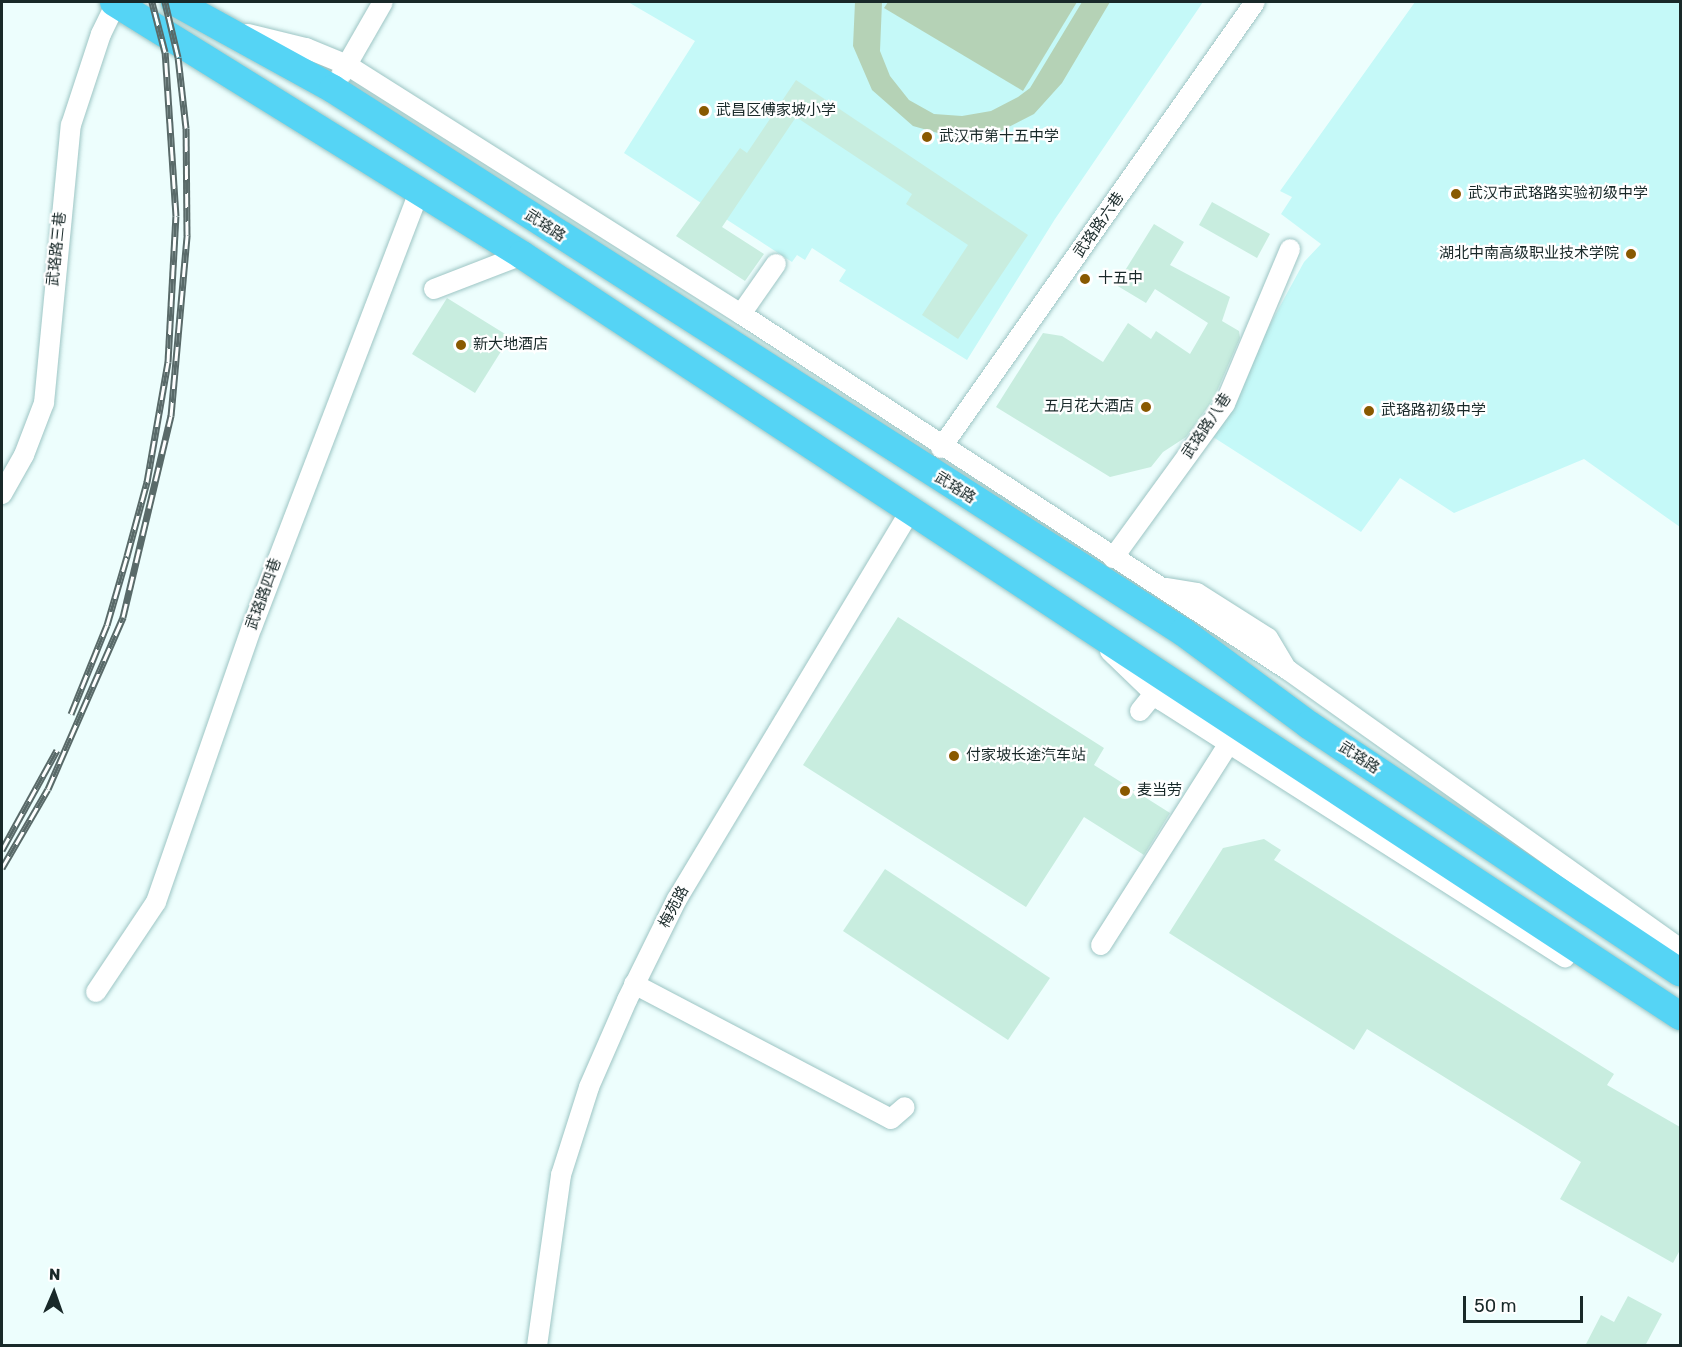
<!DOCTYPE html>
<meta charset="utf-8">
<style>
body{margin:0}
#map{position:relative;width:1682px;height:1347px;overflow:hidden;background:#edfefd;font-family:Rubik,"Noto Sans SC",sans-serif}
div>[style]{position:absolute}
.built>*{inset:0;background:#c5f9f8}
.green>*{inset:0;background:#b5d2b6}
.building>*{inset:0;background:#c8eddf}
.roads{filter:drop-shadow(0 0 2px #9dc5c4) drop-shadow(0 0 2px #9dc5c4)}
.minor>*{height:20px;margin:-10px;padding:0 10px;transform-origin:10px;border-radius:10px;background:#fff}
.highway>*{height:28px;margin:-14px;padding:0 14px;transform-origin:14px;border-radius:14px;background:#55d4f5}
.rail>*{height:7px;margin-top:-3.5px;transform-origin:0;background:repeating-linear-gradient(90deg,#fff 0 14px,#596a69 0 28px);box-sizing:border-box;border-block:2px solid #596a69}
.dots>*{width:16px;height:16px;translate:-50% -50%;box-sizing:border-box;border:3px solid #fff;border-radius:50%}
span{translate:-50% -50%;white-space:nowrap;text-align:center;line-height:1.15;-webkit-text-stroke:4.5px #fff;paint-order:stroke}
.poi-label{font-size:15px;color:#192929}
.left{translate:0 -50%;text-align:left}
.right{translate:-100% -50%;text-align:right}
.street-label{font-size:15px;color:#192929}
.frame{position:absolute;inset:0;border:3px solid #192929;pointer-events:none}
.north{position:absolute;left:24px;top:1263px;width:60px;height:60px;-webkit-text-stroke:4px #fff;paint-order:stroke;rotate:2deg;font-size:16px;font-weight:700;line-height:24px;text-align:center;color:#192929}
.north::after{content:'';display:block;margin:auto;width:21px;height:27px;background:#192929;clip-path:polygon(50% 0,100% 100%,50% 72%,0 100%)}
.scale{position:absolute;left:1463px;top:1296px;width:120px;height:27px;box-sizing:border-box;border:3px solid #192929;border-top:0;padding-left:8px;font-size:18px;line-height:21px;white-space:nowrap;color:#192929;-webkit-text-stroke:4px #fff;paint-order:stroke}
</style>
<div id="map">
<div class="built">
<div style="clip-path:polygon(628px 2px,1203px 2px,1055px 219px,967px 360px,839px 281px,846px 270px,812px 248px,805px 260px,797px 255px,792px 262px,624px 153px,695px 41px)"></div>
<div style="clip-path:polygon(1415px 2px,1680px 2px,1680px 527px,1584px 459px,1454px 513px,1400px 478px,1361px 532px,1210px 435px,1304px 262px,1321px 244px,1281px 214px,1292px 197px,1280px 191px)"></div>
</div>
<div class="green">
<div style="clip-path:polygon(855px 2px,882px 2px,880px 51px,890px 76px,909px 100px,934px 114px,962px 116px,991px 111px,1018px 97px,1030px 88px,1082px 2px,1110px 2px,1062px 83px,1034px 114px,991px 136px,959px 139px,913px 126px,872px 90px,853px 46px)"></div>
<div style="clip-path:polygon(888px 2px,1077px 2px,1023px 91px,884px 8px)"></div>
</div>
<div class="building">
<div style="clip-path:polygon(796px 80px,1028px 235px,958px 339px,922px 315px,968px 245px,906px 204px,912px 194px,796px 117px,722px 227px,764px 254px,745px 281px,676px 236px,740px 148px,747px 153px)"></div>
<div style="clip-path:polygon(1212px 202px,1270px 234px,1257px 258px,1199px 225px)"></div>
<div style="clip-path:polygon(1154px 224px,1184px 242px,1170px 265px,1230px 297px,1222px 321px,1239px 331px,1240px 338px,1214px 398px,1186px 437px,1163px 452px,1151px 467px,1110px 477px,996px 407px,1043px 333px,1062px 336px,1103px 362px,1128px 323px,1151px 339px,1156px 331px,1190px 354px,1208px 323px,1155px 289px,1146px 303px,1116px 285px)"></div>
<div style="clip-path:polygon(447px 298px,510px 337px,475px 393px,412px 354px)"></div>
<div style="clip-path:polygon(898px 617px,1104px 748px,1094px 765px,1170px 813px,1144px 855px,1084px 817px,1026px 907px,803px 765px)"></div>
<div style="clip-path:polygon(1264px 839px,1281px 850px,1274px 860px,1614px 1074px,1607px 1085px,1680px 1127px,1680px 1250px,1673px 1263px,1560px 1199px,1581px 1162px,1367px 1029px,1354px 1050px,1169px 933px,1223px 848px)"></div>
<div style="clip-path:polygon(885px 869px,1050px 978px,1008px 1040px,843px 931px)"></div>
<div style="clip-path:polygon(1628px 1296px,1662px 1314px,1645px 1346px,1585px 1346px,1601px 1315px,1614px 1322px)"></div>
</div>
<div class="roads">
<div class="minor">
<div style="left:248px;top:34px;width:60px;rotate:13.6deg"></div>
<div style="left:306px;top:48px;width:44px;rotate:22.5deg"></div>
<div style="left:347px;top:65px;width:466px;rotate:32.3deg"></div>
<div style="left:741px;top:314px;width:653px;rotate:33.06deg"></div>
<div style="left:1288px;top:670px;width:481px;rotate:35.4deg"></div>
<div style="left:341px;top:75px;width:84px;rotate:-60.1deg"></div>
<div style="left:434px;top:289px;width:94px;rotate:-21.1deg"></div>
<div style="left:741px;top:314px;width:61px;rotate:-55deg"></div>
<div style="left:941px;top:448px;width:545px;rotate:-54.85deg"></div>
<div style="left:2px;top:494px;width:45px;rotate:-60.6deg"></div>
<div style="left:24px;top:455px;width:56px;rotate:-69deg"></div>
<div style="left:44px;top:403px;width:279px;rotate:-84.5deg"></div>
<div style="left:71px;top:125px;width:96px;rotate:-71.8deg"></div>
<div style="left:101px;top:34px;width:34px;rotate:-64deg"></div>
<div style="left:1113px;top:558px;width:190px;rotate:-54deg"></div>
<div style="left:1225px;top:404px;width:168px;rotate:-67.2deg"></div>
<div style="left:1166px;top:588px;width:31px;rotate:9deg"></div>
<div style="left:1197px;top:593px;width:84px;rotate:32.4deg"></div>
<div style="left:1268px;top:638px;width:33px;rotate:59deg"></div>
<div style="left:1110px;top:651px;width:71px;rotate:43.9deg"></div>
<div style="left:1161px;top:700px;width:479px;rotate:32.5deg"></div>
<div style="left:1140px;top:711px;width:22px;rotate:-51deg"></div>
<div style="left:1101px;top:945px;width:239px;rotate:-57.6deg"></div>
<div style="left:634px;top:984px;width:290px;rotate:27.7deg"></div>
<div style="left:891px;top:1119px;width:18px;rotate:-41deg"></div>
<div style="left:96px;top:992px;width:108px;rotate:-56.3deg"></div>
<div style="left:156px;top:902px;width:291px;rotate:-70.8deg"></div>
<div style="left:252px;top:627px;width:469px;rotate:-69deg"></div>
<div style="left:537px;top:1346px;width:173px;rotate:-82deg"></div>
<div style="left:561px;top:1175px;width:92px;rotate:-72.3deg"></div>
<div style="left:589px;top:1087px;width:95px;rotate:-66.4deg"></div>
<div style="left:627px;top:1000px;width:113px;rotate:-63.7deg"></div>
<div style="left:677px;top:899px;width:456px;rotate:-59deg"></div>
</div>
<div class="highway">
<div style="left:114px;top:2px;width:480px;rotate:31.8deg"></div>
<div style="left:522px;top:255px;width:1386px;rotate:33.31deg"></div>
<div style="left:175px;top:2px;width:180px;rotate:28.8deg"></div>
<div style="left:333px;top:89px;width:1009px;rotate:32.57deg"></div>
<div style="left:1183px;top:632px;width:157px;rotate:36.4deg"></div>
<div style="left:1309px;top:725px;width:446px;rotate:33.7deg"></div>
</div>
</div>
<div class="rail">
<div style="left:71px;top:714px;width:96px;rotate:-68deg"></div>
<div style="left:107px;top:625px;width:72px;rotate:-73.8deg"></div>
<div style="left:127px;top:556px;width:77px;rotate:-74.9deg"></div>
<div style="left:147px;top:482px;width:122px;rotate:-80.1deg"></div>
<div style="left:168px;top:362px;width:146px;rotate:-86.9deg"></div>
<div style="left:176px;top:216px;width:164px;rotate:-93.8deg"></div>
<div style="left:165px;top:52px;width:52px;rotate:-104.6deg"></div>
<div style="left:2px;top:850px;width:114px;rotate:-61.2deg"></div>
<div style="left:2px;top:868px;width:91px;rotate:-59.8deg"></div>
<div style="left:48px;top:789px;width:188px;rotate:-66.4deg"></div>
<div style="left:123px;top:617px;width:207px;rotate:-76.6deg"></div>
<div style="left:171px;top:416px;width:182px;rotate:-84.9deg"></div>
<div style="left:187px;top:235px;width:107px;rotate:-90.5deg"></div>
<div style="left:186px;top:128px;width:71px;rotate:-96.4deg"></div>
<div style="left:178px;top:57px;width:57px;rotate:-103.3deg"></div>
</div>
<div class="dots">
<div style="left:704px;top:111px;background:#895900"></div>
<div style="left:927px;top:137px;background:#895900"></div>
<div style="left:1456px;top:194px;background:#895900"></div>
<div style="left:1631px;top:254px;background:#895900"></div>
<div style="left:1085px;top:279px;background:#895900"></div>
<div style="left:461px;top:345px;background:#895900"></div>
<div style="left:1146px;top:407px;background:#895900"></div>
<div style="left:1369px;top:411px;background:#895900"></div>
<div style="left:954px;top:756px;background:#895900"></div>
<div style="left:1125px;top:791px;background:#895900"></div>
</div>
<div class="poi-label">
<span class="left" style="left:716px;top:111px">武昌区傅家坡小学</span>
<span class="left" style="left:939px;top:137px">武汉市第十五中学</span>
<span class="left" style="left:1468px;top:194px">武汉市武珞路实验初级中学</span>
<span class="right" style="left:1619px;top:254px">湖北中南高级职业技术学院</span>
<span class="left" style="left:1098px;top:279px">十五中</span>
<span class="left" style="left:473px;top:345px">新大地酒店</span>
<span class="right" style="left:1134px;top:407px">五月花大酒店</span>
<span class="left" style="left:1381px;top:411px">武珞路初级中学</span>
<span class="left" style="left:966px;top:756px">付家坡长途汽车站</span>
<span class="left" style="left:1137px;top:791px">麦当劳</span>
</div>
<div class="street-label">
<span style="left:1099px;top:225px;rotate:-55deg">武珞路六巷</span>
<span style="left:545px;top:226px;rotate:33deg">武珞路</span>
<span style="left:57px;top:249px;rotate:-84deg">武珞路三巷</span>
<span style="left:1207px;top:426px;rotate:-56deg">武珞路八巷</span>
<span style="left:955px;top:488px;rotate:32deg">武珞路</span>
<span style="left:264px;top:594px;rotate:-70deg">武珞路四巷</span>
<span style="left:1359px;top:758px;rotate:33deg">武珞路</span>
<span style="left:674px;top:907px;rotate:-62deg">梅苑路</span>
</div>
<div class="frame"></div>
<div class="north">N</div>
<div class="scale">50 m</div>
</div>
